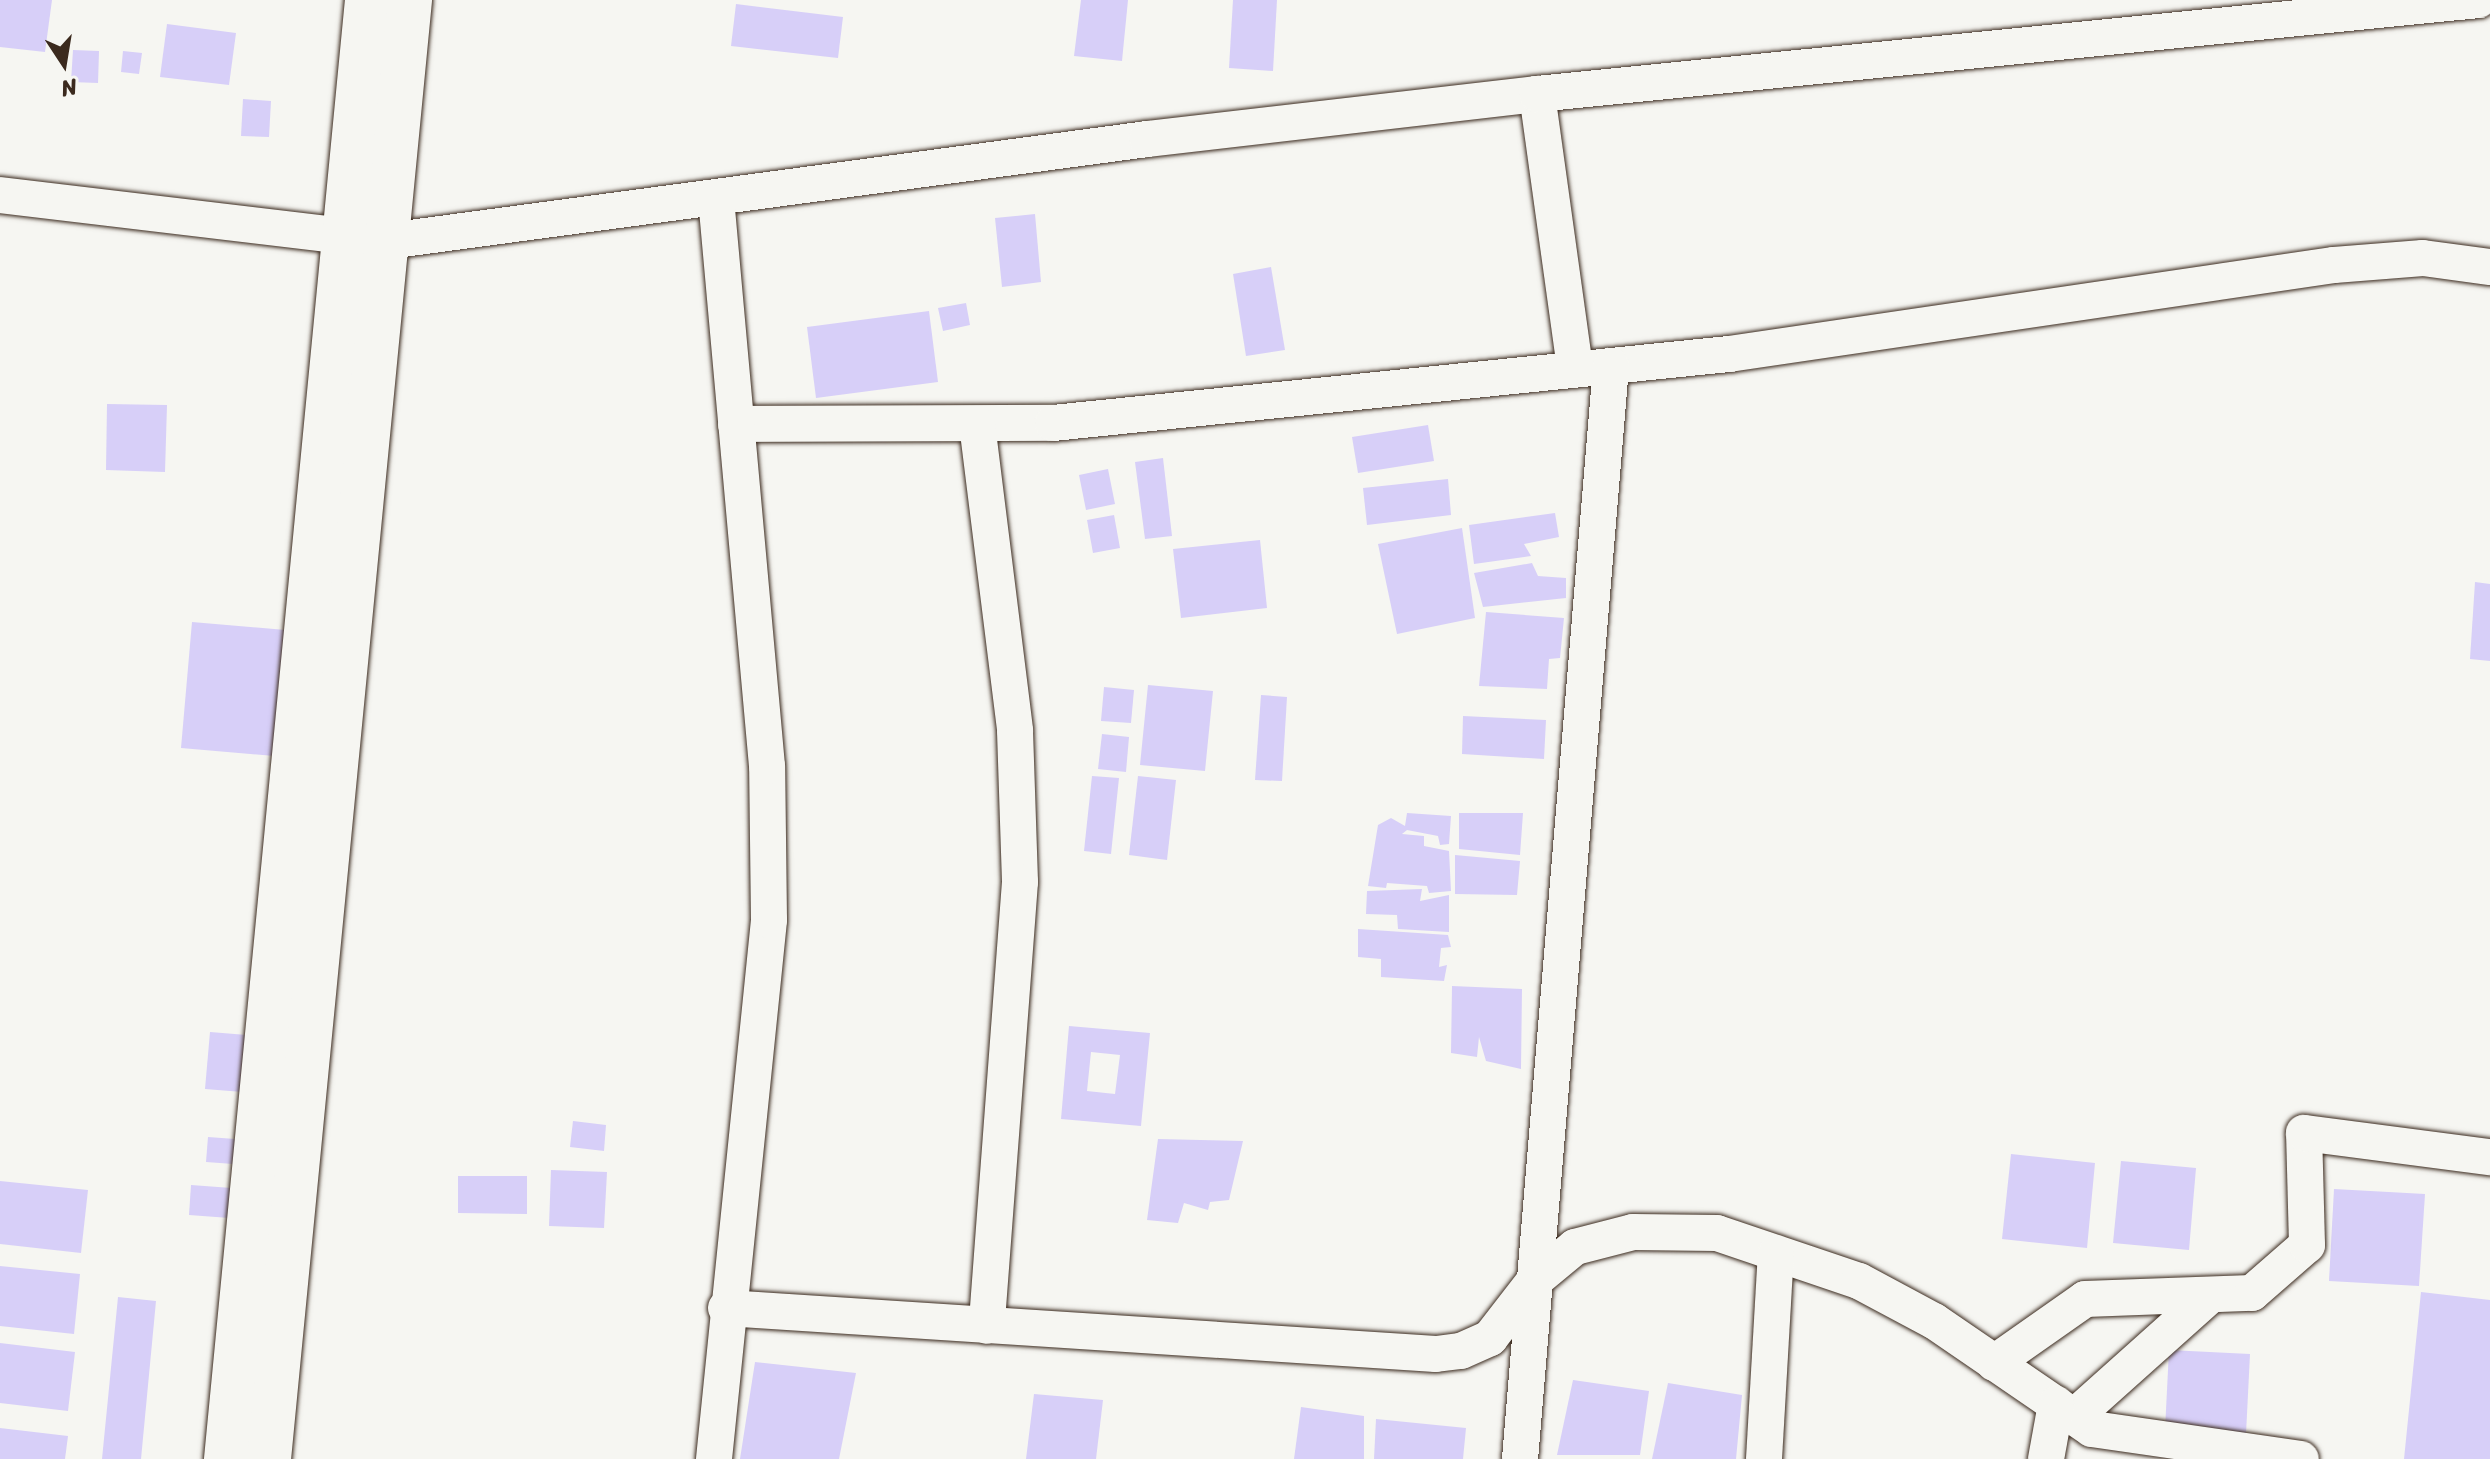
<!DOCTYPE html>
<style>
body{margin:0}
#map{position:relative;width:2490px;height:1459px;overflow:hidden;background:#f6f6f2;font-family:Sriracha,sans-serif}
div>[style]{position:absolute}
.building>*{inset:0;background:#d7cff8}
.roads{filter:drop-shadow(0 0 2px #3b2a1e) drop-shadow(0 0 2px #3b2a1e)}
.street>*{height:36px;margin:-18px;padding:0 18px;transform-origin:18px;border-radius:18px;background:#f6f6f2}
.secondary>*{height:44px;margin:-22px;padding:0 22px;transform-origin:22px;border-radius:22px;background:#f6f6f2}
span{translate:-50% -50%;white-space:nowrap;text-align:center;line-height:1.15;-webkit-text-stroke:6px #f6f6f2;paint-order:stroke}
.north{position:absolute;left:24px;top:24px;width:80px;height:80px;-webkit-text-stroke:6px #f6f6f2;paint-order:stroke;rotate:168deg;font-size:22px;font-weight:700;line-height:32px;text-align:center;color:#3b2a1e}
.north::after{content:'';display:block;margin:auto;width:28px;height:36px;background:#3b2a1e;clip-path:polygon(50% 0,100% 100%,50% 72%,0 100%)}
</style>
<div id="map">
<div class="building">
<div style="clip-path:polygon(0 0,52px 0,45px 52px,0 47px)"></div>
<div style="clip-path:polygon(1081px 0,1128px 0,1122px 61px,1074px 56px)"></div>
<div style="clip-path:polygon(1233px 0,1277px 0,1273px 71px,1229px 68px)"></div>
<div style="clip-path:polygon(736px 4px,843px 17px,838px 58px,731px 46px)"></div>
<div style="clip-path:polygon(167px 24px,236px 33px,229px 85px,160px 77px)"></div>
<div style="clip-path:polygon(73px 50px,99px 51px,98px 83px,71px 82px)"></div>
<div style="clip-path:polygon(123px 51px,142px 53px,139px 74px,121px 72px)"></div>
<div style="clip-path:polygon(243px 99px,271px 101px,269px 137px,241px 136px)"></div>
<div style="clip-path:polygon(1035px 214px,1041px 282px,1002px 287px,995px 218px)"></div>
<div style="clip-path:polygon(1271px 267px,1285px 350px,1246px 356px,1233px 274px)"></div>
<div style="clip-path:polygon(966px 303px,970px 325px,943px 331px,938px 308px)"></div>
<div style="clip-path:polygon(929px 311px,938px 382px,816px 398px,807px 327px)"></div>
<div style="clip-path:polygon(107px 404px,167px 405px,165px 472px,106px 470px)"></div>
<div style="clip-path:polygon(1428px 425px,1434px 461px,1358px 473px,1352px 437px)"></div>
<div style="clip-path:polygon(1163px 458px,1172px 536px,1145px 539px,1135px 462px)"></div>
<div style="clip-path:polygon(1108px 469px,1115px 504px,1086px 510px,1079px 475px)"></div>
<div style="clip-path:polygon(1448px 479px,1451px 515px,1367px 525px,1363px 488px)"></div>
<div style="clip-path:polygon(1555px 513px,1559px 537px,1524px 544px,1531px 556px,1474px 564px,1469px 525px)"></div>
<div style="clip-path:polygon(1114px 515px,1120px 548px,1093px 553px,1087px 520px)"></div>
<div style="clip-path:polygon(1462px 528px,1475px 618px,1397px 634px,1378px 544px)"></div>
<div style="clip-path:polygon(1260px 540px,1267px 608px,1181px 618px,1173px 549px)"></div>
<div style="clip-path:polygon(1532px 563px,1538px 576px,1566px 578px,1566px 598px,1483px 607px,1474px 573px)"></div>
<div style="clip-path:polygon(2475px 582px,2490px 584px,2490px 661px,2470px 659px)"></div>
<div style="clip-path:polygon(1486px 612px,1564px 618px,1560px 658px,1549px 659px,1547px 689px,1479px 686px)"></div>
<div style="clip-path:polygon(192px 622px,297px 631px,286px 757px,181px 748px)"></div>
<div style="clip-path:polygon(1148px 685px,1213px 691px,1205px 771px,1140px 765px)"></div>
<div style="clip-path:polygon(1104px 687px,1134px 690px,1131px 723px,1101px 721px)"></div>
<div style="clip-path:polygon(1261px 695px,1287px 697px,1282px 781px,1255px 780px)"></div>
<div style="clip-path:polygon(1463px 716px,1546px 720px,1544px 759px,1462px 754px)"></div>
<div style="clip-path:polygon(1102px 734px,1129px 737px,1126px 772px,1098px 769px)"></div>
<div style="clip-path:polygon(1092px 776px,1119px 778px,1111px 854px,1084px 851px)"></div>
<div style="clip-path:polygon(1138px 776px,1176px 780px,1167px 860px,1129px 855px)"></div>
<div style="clip-path:polygon(1407px 813px,1451px 816px,1449px 844px,1440px 845px,1438px 836px,1407px 830px,1402px 834px,1424px 836px,1424px 846px,1449px 851px,1451px 891px,1429px 893px,1427px 886px,1387px 883px,1386px 888px,1368px 886px,1378px 825px,1391px 818px,1405px 826px)"></div>
<div style="clip-path:polygon(1459px 813px,1523px 813px,1520px 855px,1459px 849px)"></div>
<div style="clip-path:polygon(1455px 855px,1520px 861px,1517px 895px,1455px 894px)"></div>
<div style="clip-path:polygon(1422px 889px,1420px 901px,1449px 895px,1449px 932px,1398px 929px,1397px 915px,1366px 914px,1367px 891px)"></div>
<div style="clip-path:polygon(1358px 929px,1448px 935px,1451px 947px,1441px 948px,1439px 967px,1447px 965px,1444px 981px,1381px 977px,1381px 959px,1358px 957px)"></div>
<div style="clip-path:polygon(1452px 986px,1522px 989px,1521px 1069px,1486px 1061px,1479px 1037px,1477px 1057px,1451px 1053px)"></div>
<div style="clip-path:polygon(evenodd,1069px 1026px,1150px 1033px,1141px 1126px,1061px 1119px,1069px 1026px,1091px 1052px,1120px 1055px,1115px 1094px,1087px 1091px,1091px 1052px)"></div>
<div style="clip-path:polygon(210px 1032px,260px 1036px,255px 1093px,205px 1089px)"></div>
<div style="clip-path:polygon(573px 1121px,606px 1125px,604px 1151px,570px 1147px)"></div>
<div style="clip-path:polygon(208px 1137px,249px 1140px,247px 1165px,206px 1162px)"></div>
<div style="clip-path:polygon(1158px 1139px,1243px 1141px,1229px 1200px,1210px 1202px,1208px 1210px,1184px 1203px,1178px 1223px,1147px 1220px)"></div>
<div style="clip-path:polygon(2011px 1154px,2095px 1163px,2087px 1248px,2002px 1239px)"></div>
<div style="clip-path:polygon(2121px 1161px,2196px 1168px,2189px 1250px,2113px 1243px)"></div>
<div style="clip-path:polygon(551px 1170px,607px 1172px,604px 1228px,549px 1226px)"></div>
<div style="clip-path:polygon(458px 1176px,527px 1176px,527px 1214px,458px 1213px)"></div>
<div style="clip-path:polygon(0 1181px,88px 1190px,81px 1253px,0 1244px)"></div>
<div style="clip-path:polygon(191px 1185px,245px 1189px,243px 1219px,189px 1215px)"></div>
<div style="clip-path:polygon(2334px 1189px,2425px 1194px,2419px 1286px,2329px 1281px)"></div>
<div style="clip-path:polygon(0 1266px,80px 1274px,74px 1334px,0 1326px)"></div>
<div style="clip-path:polygon(2421px 1292px,2490px 1300px,2490px 1459px,2404px 1459px)"></div>
<div style="clip-path:polygon(118px 1297px,156px 1301px,141px 1459px,102px 1459px)"></div>
<div style="clip-path:polygon(0 1343px,75px 1352px,68px 1411px,0 1403px)"></div>
<div style="clip-path:polygon(2169px 1350px,2250px 1354px,2246px 1434px,2165px 1430px)"></div>
<div style="clip-path:polygon(755px 1362px,856px 1373px,839px 1459px,740px 1459px)"></div>
<div style="clip-path:polygon(1573px 1380px,1649px 1391px,1640px 1455px,1557px 1455px)"></div>
<div style="clip-path:polygon(1668px 1383px,1742px 1395px,1736px 1459px,1652px 1459px)"></div>
<div style="clip-path:polygon(1034px 1394px,1103px 1400px,1096px 1459px,1026px 1459px)"></div>
<div style="clip-path:polygon(1301px 1407px,1364px 1416px,1364px 1459px,1294px 1459px)"></div>
<div style="clip-path:polygon(1376px 1419px,1466px 1428px,1463px 1459px,1374px 1459px)"></div>
<div style="clip-path:polygon(0 1428px,68px 1436px,65px 1459px,0 1459px)"></div>
</div>
<div class="roads">
<div class="street">
<div style="left:1537px;top:94px;width:278px;rotate:82.1deg"></div>
<div style="left:0;top:195px;width:391px;rotate:6.8deg"></div>
<div style="left:388px;top:241px;width:766px;rotate:-7.65deg"></div>
<div style="left:1147px;top:139px;width:393px;rotate:-6.6deg"></div>
<div style="left:1537px;top:94px;width:946px;rotate:-5.7deg"></div>
<div style="left:736px;top:424px;width:317px;rotate:-0.2deg"></div>
<div style="left:1053px;top:423px;width:680px;rotate:-5.83deg"></div>
<div style="left:1729px;top:354px;width:612px;rotate:-8.37deg"></div>
<div style="left:2334px;top:265px;width:89px;rotate:-4.5deg"></div>
<div style="left:2423px;top:258px;width:68px;rotate:7.7deg"></div>
<div style="left:977px;top:424px;width:309px;rotate:82.9deg"></div>
<div style="left:1015px;top:731px;width:151px;rotate:88.1deg"></div>
<div style="left:1020px;top:882px;width:445px;rotate:94.3deg"></div>
<div style="left:726px;top:1308px;width:711px;rotate:3.71deg"></div>
<div style="left:1436px;top:1354px;width:25px;rotate:-7deg"></div>
<div style="left:1461px;top:1351px;width:32px;rotate:-24deg"></div>
<div style="left:1490px;top:1338px;width:73px;rotate:-52.2deg"></div>
<div style="left:1535px;top:1280px;width:52px;rotate:-39.5deg"></div>
<div style="left:1575px;top:1247px;width:60px;rotate:-14.5deg"></div>
<div style="left:1633px;top:1232px;width:84px;rotate:0.7deg"></div>
<div style="left:1717px;top:1233px;width:150px;rotate:18.7deg"></div>
<div style="left:1859px;top:1281px;width:85px;rotate:28.1deg"></div>
<div style="left:1934px;top:1321px;width:191px;rotate:34.4deg"></div>
<div style="left:2092px;top:1429px;width:211px;rotate:8.2deg"></div>
<div style="left:1994px;top:1363px;width:111px;rotate:-35.1deg"></div>
<div style="left:2085px;top:1299px;width:167px;rotate:-2.1deg"></div>
<div style="left:2252px;top:1293px;width:73px;rotate:-41.1deg"></div>
<div style="left:2307px;top:1245px;width:112px;rotate:-91.5deg"></div>
<div style="left:2304px;top:1133px;width:188px;rotate:7.4deg"></div>
<div style="left:2074px;top:1417px;width:180px;rotate:-41.8deg"></div>
<div style="left:714px;top:1459px;width:542px;rotate:-84.17deg"></div>
<div style="left:769px;top:920px;width:154px;rotate:-90.7deg"></div>
<div style="left:767px;top:766px;width:570px;rotate:-95.13deg"></div>
<div style="left:1520px;top:1459px;width:1097px;rotate:-85.24deg"></div>
<div style="left:1764px;top:1459px;width:206px;rotate:-86.7deg"></div>
<div style="left:2046px;top:1459px;width:56px;rotate:-79.7deg"></div>
</div>
<div class="secondary">
<div style="left:226px;top:1459px;width:1466px;rotate:-84.48deg"></div>
<div style="left:269px;top:1459px;width:1466px;rotate:-84.48deg"></div>
</div>
</div>
<div class="north">N</div>
</div>
